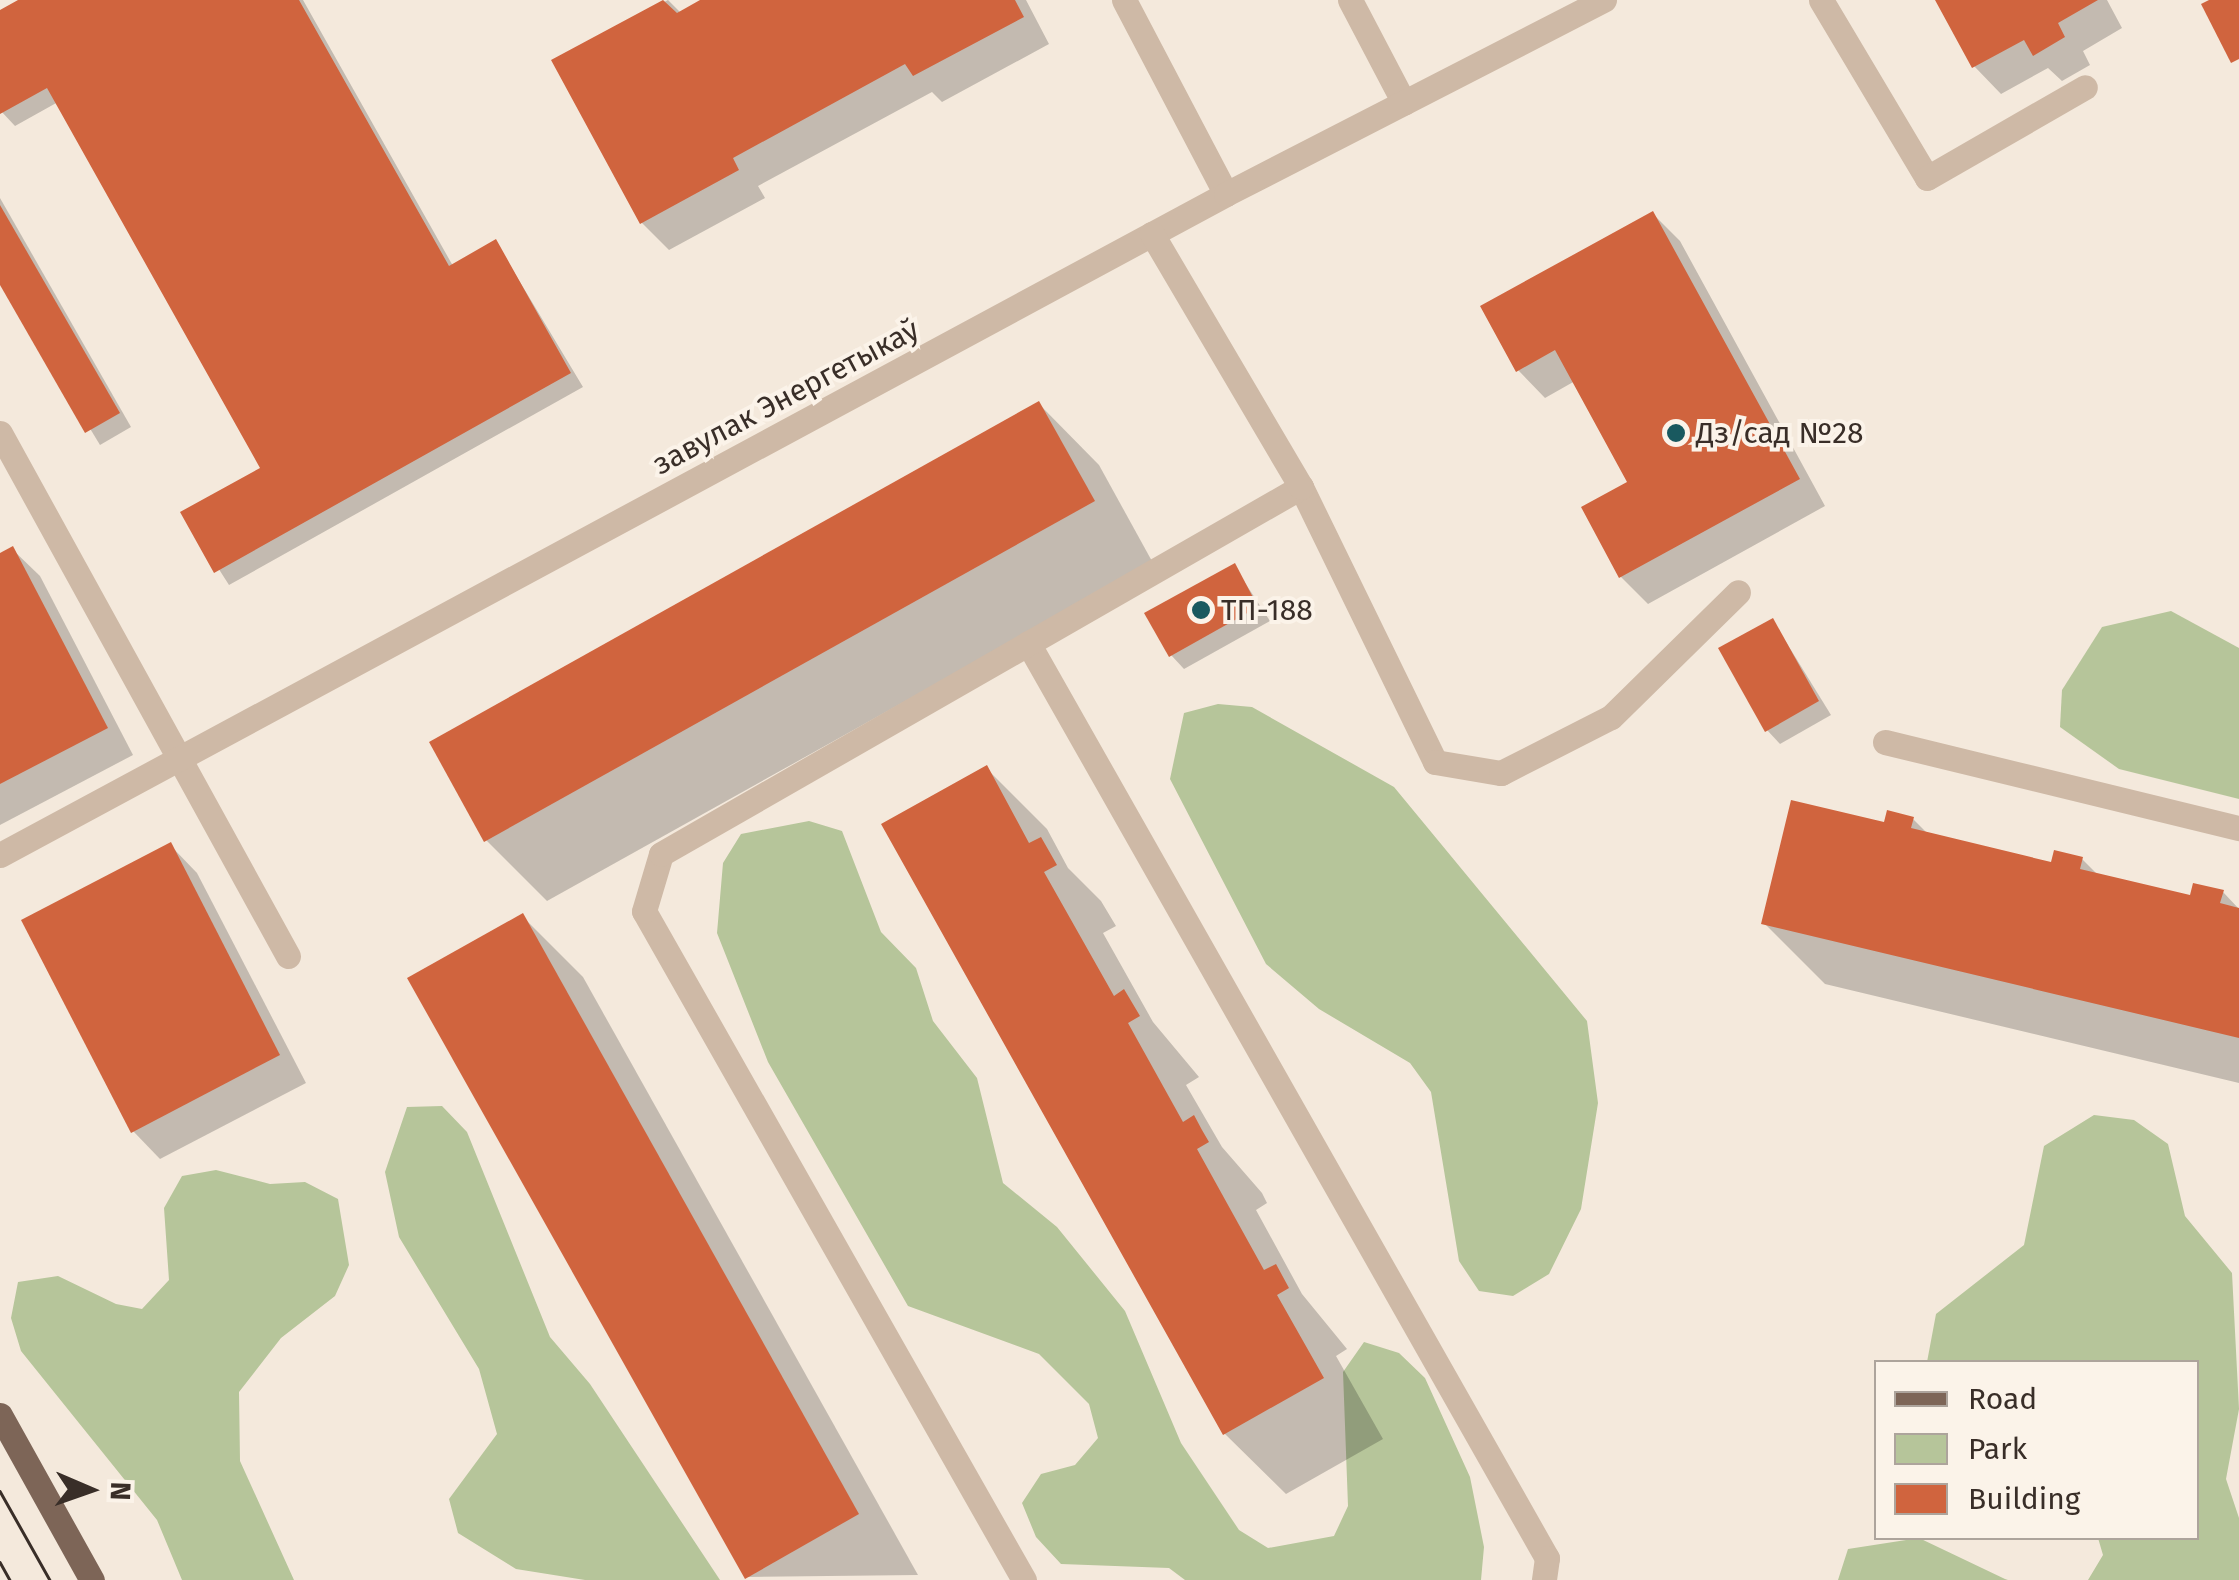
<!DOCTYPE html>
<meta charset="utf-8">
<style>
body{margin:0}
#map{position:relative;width:2239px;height:1580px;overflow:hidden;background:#f4e9dc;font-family:"Fira Sans",sans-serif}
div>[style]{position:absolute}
.green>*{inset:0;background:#b6c59a}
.shadow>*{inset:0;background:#0003}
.building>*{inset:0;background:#d0643e}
.minor>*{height:25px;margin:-12.5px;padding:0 12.5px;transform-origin:12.5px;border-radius:12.5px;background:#ceb9a6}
.major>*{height:25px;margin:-12.5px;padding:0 12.5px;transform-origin:12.5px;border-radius:12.5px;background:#7d6557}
.tram>*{height:2.5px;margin:-1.25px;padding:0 1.25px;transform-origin:1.25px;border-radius:1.25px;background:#392e28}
.dots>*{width:28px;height:28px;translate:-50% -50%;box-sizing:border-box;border:5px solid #fbf3e9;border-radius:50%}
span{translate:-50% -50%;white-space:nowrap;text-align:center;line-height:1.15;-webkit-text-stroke:8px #fbf3e9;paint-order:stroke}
.street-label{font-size:30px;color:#392e28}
.poi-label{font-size:30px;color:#392e28}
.left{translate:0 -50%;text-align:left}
.legend{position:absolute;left:1874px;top:1360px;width:325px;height:180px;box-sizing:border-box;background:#fbf3e9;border:2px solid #ada49c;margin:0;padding:12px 18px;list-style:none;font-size:30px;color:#392e28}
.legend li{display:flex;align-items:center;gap:20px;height:50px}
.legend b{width:50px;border:2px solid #ada49c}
.north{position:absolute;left:40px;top:1440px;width:100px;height:100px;-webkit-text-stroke:8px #fbf3e9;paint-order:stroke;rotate:92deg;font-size:28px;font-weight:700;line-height:40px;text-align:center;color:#392e28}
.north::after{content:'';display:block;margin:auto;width:35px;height:45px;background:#392e28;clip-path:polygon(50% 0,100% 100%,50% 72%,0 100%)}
</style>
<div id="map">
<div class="green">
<div style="clip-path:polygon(2171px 611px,2239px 648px,2239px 799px,2119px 769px,2060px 727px,2062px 690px,2102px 627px)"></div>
<div style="clip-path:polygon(1218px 704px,1252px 707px,1394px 787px,1587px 1021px,1598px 1103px,1581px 1209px,1549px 1274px,1513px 1296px,1479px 1291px,1459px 1261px,1431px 1092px,1410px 1063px,1319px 1009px,1266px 964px,1170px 779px,1184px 713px)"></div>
<div style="clip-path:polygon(809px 821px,842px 831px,881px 932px,916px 968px,933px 1021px,977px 1078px,1003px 1183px,1057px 1227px,1125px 1311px,1181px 1443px,1239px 1530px,1268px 1548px,1334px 1536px,1348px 1506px,1343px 1372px,1364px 1342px,1399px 1353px,1425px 1378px,1470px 1477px,1484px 1547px,1481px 1580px,1185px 1580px,1169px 1568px,1061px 1564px,1036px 1537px,1022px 1503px,1041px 1474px,1075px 1465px,1098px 1438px,1089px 1404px,1039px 1354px,908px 1306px,768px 1062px,717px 933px,723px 863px,741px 834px)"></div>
<div style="clip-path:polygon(442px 1106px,467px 1132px,550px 1337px,590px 1384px,720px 1580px,585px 1580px,516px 1569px,458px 1533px,449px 1499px,497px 1434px,479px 1369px,399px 1237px,385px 1172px,407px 1107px)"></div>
<div style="clip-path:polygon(2094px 1115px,2134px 1120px,2168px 1144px,2185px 1216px,2232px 1273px,2239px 1409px,2226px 1479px,2239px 1518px,2239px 1580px,2088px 1580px,2103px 1555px,2098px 1538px,2196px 1538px,2196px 1362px,1927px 1362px,1936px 1314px,2024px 1245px,2044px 1146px)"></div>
<div style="clip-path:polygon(216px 1170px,270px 1184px,305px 1182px,338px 1199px,349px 1265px,335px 1296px,281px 1338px,239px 1392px,240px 1461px,294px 1580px,182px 1580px,157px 1520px,21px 1351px,11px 1318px,18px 1282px,58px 1276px,116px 1304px,142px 1309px,169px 1280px,164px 1208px,182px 1176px)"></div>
<div style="clip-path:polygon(1919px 1538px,2005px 1579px,2008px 1580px,1838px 1580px,1848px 1549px)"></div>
</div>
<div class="shadow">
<div style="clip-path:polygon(23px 0,303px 0,453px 266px,496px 242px,583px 387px,229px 585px,183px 513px,263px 469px,58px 102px,15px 126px,0 110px,0 13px)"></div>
<div style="clip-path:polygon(668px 0,681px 13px,706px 0,1026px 0,1049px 44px,942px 102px,932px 92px,758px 186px,765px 198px,669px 250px,642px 223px,555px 61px)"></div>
<div style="clip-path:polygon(1938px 0,2107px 0,2122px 28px,2083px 51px,2090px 65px,2062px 81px,2048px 68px,2001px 94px,1974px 66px)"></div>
<div style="clip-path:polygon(0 198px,131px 427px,100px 445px,0 280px)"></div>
<div style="clip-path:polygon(1653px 214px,1680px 241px,1825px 506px,1648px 604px,1621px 577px,1630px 483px,1575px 381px,1545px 398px,1518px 370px)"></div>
<div style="clip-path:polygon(1039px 404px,1099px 465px,1153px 563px,547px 901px,486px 840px)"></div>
<div style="clip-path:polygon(12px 549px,40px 576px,133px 755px,0 825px,0 556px)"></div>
<div style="clip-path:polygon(1234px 566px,1270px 621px,1184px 669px,1171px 655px)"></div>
<div style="clip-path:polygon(1773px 621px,1831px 715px,1780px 744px,1767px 730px)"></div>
<div style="clip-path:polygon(986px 768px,1047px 829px,1068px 868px,1101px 901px,1116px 926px,1103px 933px,1153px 1022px,1199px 1077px,1186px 1085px,1222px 1147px,1262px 1193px,1267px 1203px,1256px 1210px,1302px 1294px,1347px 1349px,1336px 1356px,1383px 1439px,1286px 1494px,1225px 1434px)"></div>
<div style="clip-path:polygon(1913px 819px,1929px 835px,2053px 865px,2082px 859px,2099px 876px,2191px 898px,2223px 892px,2239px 909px,2239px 1083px,1825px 984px,1764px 923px,1886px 825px)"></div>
<div style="clip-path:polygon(170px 845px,197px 873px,306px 1083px,160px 1159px,133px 1131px)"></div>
<div style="clip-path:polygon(522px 916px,583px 977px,918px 1575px,747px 1577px)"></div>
</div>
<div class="building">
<div style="clip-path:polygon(18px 0,299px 0,449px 266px,496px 239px,571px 373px,214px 573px,180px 512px,260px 468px,47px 88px,0 114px,0 10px)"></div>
<div style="clip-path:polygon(663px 0,677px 13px,700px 0,1015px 0,1024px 17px,913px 76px,905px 64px,733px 158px,739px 170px,640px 224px,551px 60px)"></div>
<div style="clip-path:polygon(1935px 0,2098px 0,2058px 23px,2065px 37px,2033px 56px,2024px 40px,1972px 68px)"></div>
<div style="clip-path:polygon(2209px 0,2239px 0,2239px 59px,2231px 63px,2201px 4px)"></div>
<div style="clip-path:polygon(0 205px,120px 413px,85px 433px,0 285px)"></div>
<div style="clip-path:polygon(1653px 211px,1800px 479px,1619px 578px,1581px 507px,1627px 482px,1555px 350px,1516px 372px,1480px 306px)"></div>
<div style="clip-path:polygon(1039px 401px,1095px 501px,484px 842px,429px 742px)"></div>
<div style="clip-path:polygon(13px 546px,108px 728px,0 784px,0 553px)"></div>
<div style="clip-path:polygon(1235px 563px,1258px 607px,1169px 657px,1144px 613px)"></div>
<div style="clip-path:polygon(1773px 618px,1819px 701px,1765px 732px,1718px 648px)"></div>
<div style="clip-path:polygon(987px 765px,1029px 843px,1041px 837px,1057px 865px,1044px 872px,1114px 996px,1124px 989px,1140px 1016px,1128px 1023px,1183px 1122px,1194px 1115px,1202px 1130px,1209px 1142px,1197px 1149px,1264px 1270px,1276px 1264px,1289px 1288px,1277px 1295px,1324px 1378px,1223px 1435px,881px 824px)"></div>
<div style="clip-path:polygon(1791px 800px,1884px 822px,1887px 810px,1914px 817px,1911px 828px,2051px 862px,2054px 850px,2083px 857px,2080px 869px,2190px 895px,2193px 883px,2224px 890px,2220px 903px,2239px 908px,2239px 1038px,1761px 924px)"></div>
<div style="clip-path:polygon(171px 842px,280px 1055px,131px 1133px,21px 920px)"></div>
<div style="clip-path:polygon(523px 913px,859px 1514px,745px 1579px,407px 978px)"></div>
</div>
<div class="minor">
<div style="left:1124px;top:0;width:219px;rotate:62.3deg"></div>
<div style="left:1350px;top:0;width:116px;rotate:62.3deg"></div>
<div style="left:1821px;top:0;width:207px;rotate:59.2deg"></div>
<div style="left:1927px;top:178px;width:182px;rotate:-29.9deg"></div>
<div style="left:0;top:433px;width:597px;rotate:61.16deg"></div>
<div style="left:1301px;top:487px;width:306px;rotate:64deg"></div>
<div style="left:1435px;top:762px;width:67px;rotate:9.5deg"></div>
<div style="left:1501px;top:773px;width:123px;rotate:-27deg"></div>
<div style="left:1611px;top:717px;width:178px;rotate:-44.5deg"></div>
<div style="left:1028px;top:643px;width:1052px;rotate:60.44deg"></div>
<div style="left:1547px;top:1558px;width:22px;rotate:98deg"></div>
<div style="left:1885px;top:742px;width:364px;rotate:13.7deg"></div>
<div style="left:0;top:855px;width:1393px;rotate:-28.33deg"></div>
<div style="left:1226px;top:194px;width:425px;rotate:-27.2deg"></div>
<div style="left:1024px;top:1580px;width:769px;rotate:-119.6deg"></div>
<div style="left:644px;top:911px;width:59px;rotate:-73.4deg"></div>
<div style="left:661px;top:854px;width:738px;rotate:-29.83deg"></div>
<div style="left:1301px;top:487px;width:294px;rotate:-120.5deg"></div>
</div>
<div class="major">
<div style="left:0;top:1415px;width:189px;rotate:60.9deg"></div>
</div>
<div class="tram">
<div style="left:0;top:1491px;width:102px;rotate:60.7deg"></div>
<div style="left:0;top:1562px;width:21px;rotate:61deg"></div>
</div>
<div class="dots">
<div style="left:1676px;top:433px;background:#19595f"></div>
<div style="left:1201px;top:610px;background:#19595f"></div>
</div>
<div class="street-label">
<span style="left:786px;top:397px;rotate:-28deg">завулак Энергетыкаў</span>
</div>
<div class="poi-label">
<span class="left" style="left:1696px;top:433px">Дз/сад №28</span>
<span class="left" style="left:1221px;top:610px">ТП-188</span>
</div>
<ul class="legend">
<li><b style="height:12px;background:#7d6557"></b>Road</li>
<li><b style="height:28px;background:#b6c59a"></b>Park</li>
<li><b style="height:28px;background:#d0643e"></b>Building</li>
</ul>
<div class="north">N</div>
</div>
